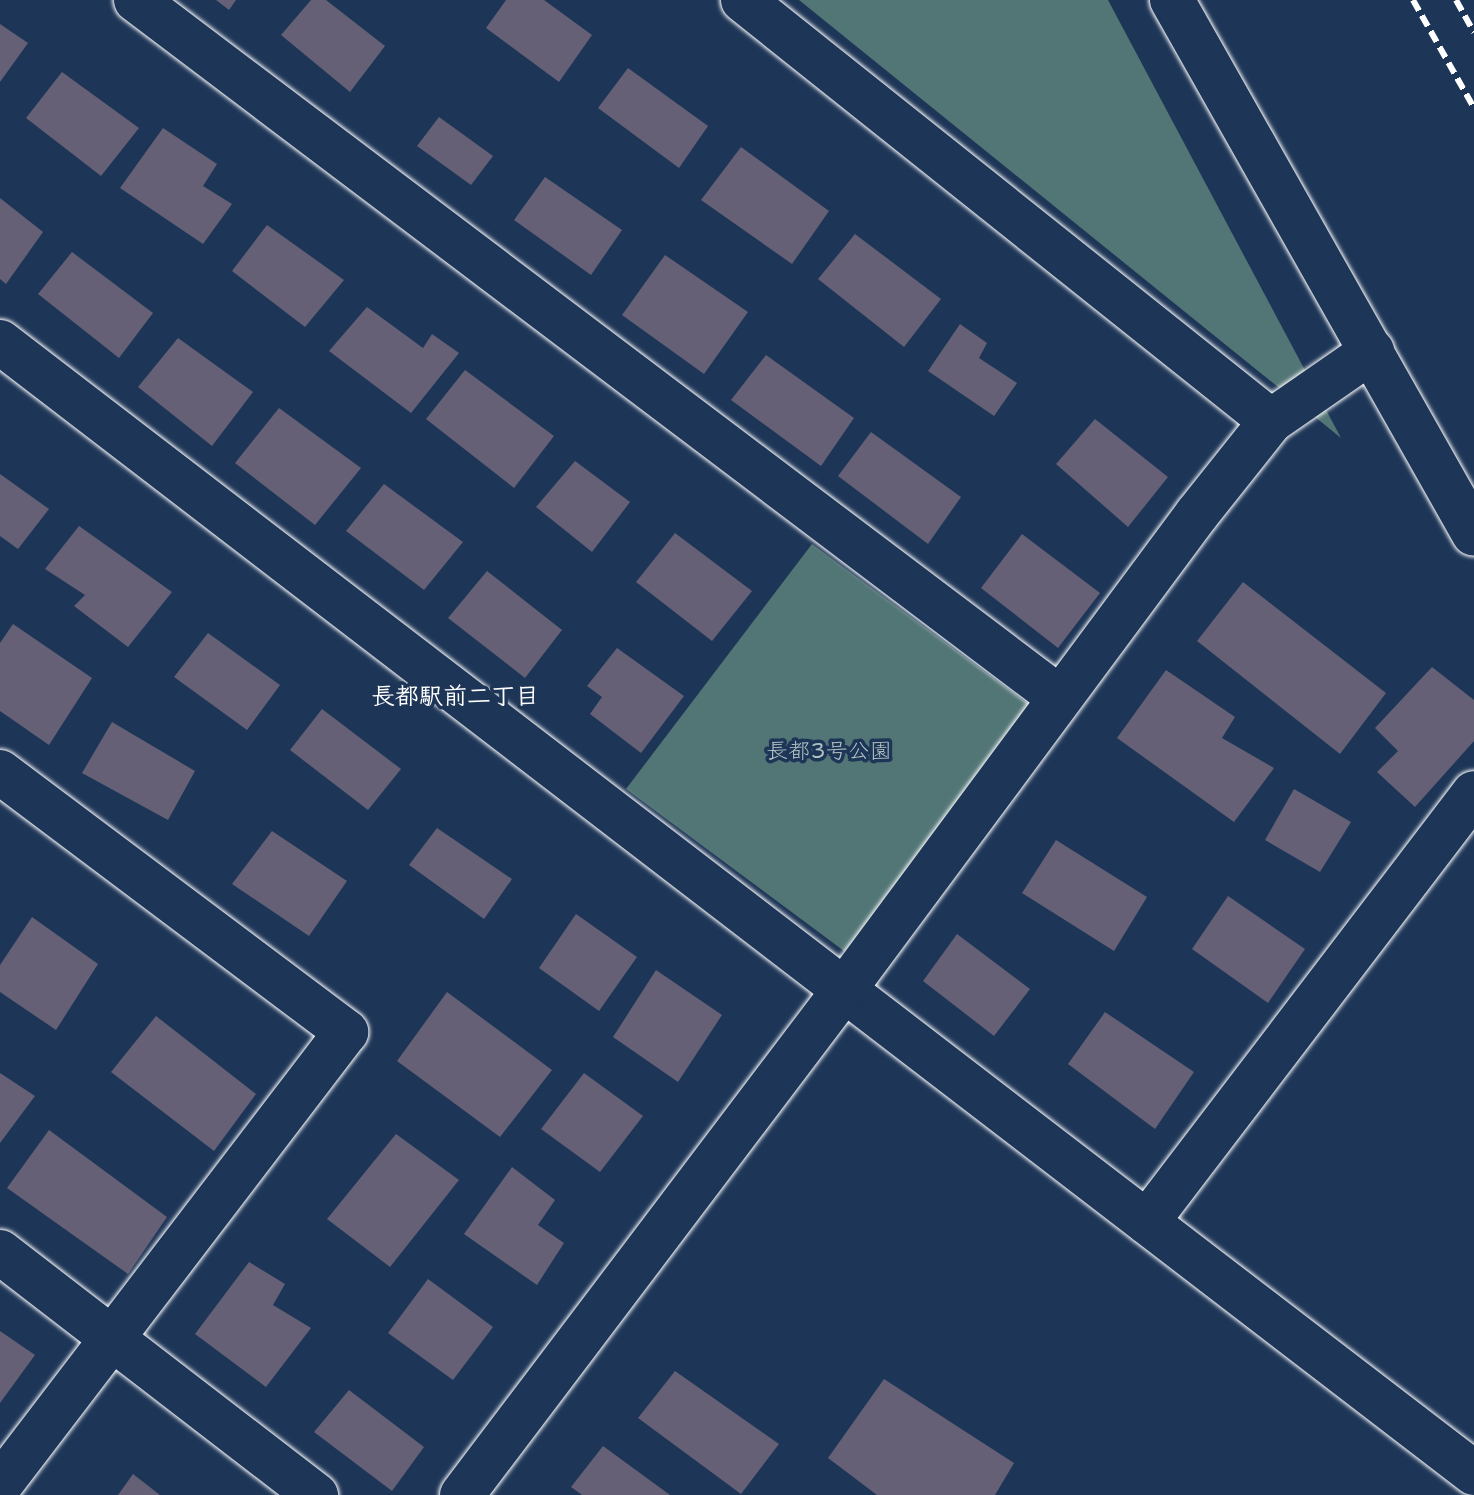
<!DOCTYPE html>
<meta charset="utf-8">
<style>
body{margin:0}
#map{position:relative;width:1474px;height:1495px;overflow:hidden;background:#1d3557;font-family:"Shantell Sans","Klee One",sans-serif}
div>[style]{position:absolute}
.green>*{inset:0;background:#527576}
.building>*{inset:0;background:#656075}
.roads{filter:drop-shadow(0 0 2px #fff) drop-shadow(0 0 2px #fff)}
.street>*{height:44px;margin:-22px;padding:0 22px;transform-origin:22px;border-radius:22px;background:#1d3557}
.secondary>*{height:44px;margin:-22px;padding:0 22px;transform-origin:22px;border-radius:22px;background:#1d3557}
.rail>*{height:6px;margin-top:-3px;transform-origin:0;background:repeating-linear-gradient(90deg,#fff 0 12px,transparent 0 18px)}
span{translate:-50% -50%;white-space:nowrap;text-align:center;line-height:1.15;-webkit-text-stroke:7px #1d3557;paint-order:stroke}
.park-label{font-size:22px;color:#b1c1c1}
.neighbourhood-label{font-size:24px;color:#fff;font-weight:700}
</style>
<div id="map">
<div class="green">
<div style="clip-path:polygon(799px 0,1108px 0,1341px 438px)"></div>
<div style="clip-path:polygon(812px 544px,1034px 708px,848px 954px,626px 789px)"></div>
</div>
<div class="building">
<div style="clip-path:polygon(216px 0,236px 0,229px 10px)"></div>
<div style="clip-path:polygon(311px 0,326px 0,385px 46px,350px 92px,281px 35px)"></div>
<div style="clip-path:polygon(506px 0,544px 0,592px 35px,559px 82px,486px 28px)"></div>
<div style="clip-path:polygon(0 24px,28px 43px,0 82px)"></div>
<div style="clip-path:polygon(628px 68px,708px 126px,679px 168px,598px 108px)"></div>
<div style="clip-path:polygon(62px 72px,139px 128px,101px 176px,26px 118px)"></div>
<div style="clip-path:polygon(439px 117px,493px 156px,471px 185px,417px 146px)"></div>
<div style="clip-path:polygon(163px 128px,217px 164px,203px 186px,232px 204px,203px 244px,120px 188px)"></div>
<div style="clip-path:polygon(741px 147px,829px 211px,792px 264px,701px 200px)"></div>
<div style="clip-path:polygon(545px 177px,622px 230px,591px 275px,514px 220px)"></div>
<div style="clip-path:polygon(0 198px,43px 232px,6px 284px,0 279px)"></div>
<div style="clip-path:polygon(267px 225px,344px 280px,305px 327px,232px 271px)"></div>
<div style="clip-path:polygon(855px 234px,941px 299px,904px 347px,818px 279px)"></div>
<div style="clip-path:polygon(72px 252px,153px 313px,119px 358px,38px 294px)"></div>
<div style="clip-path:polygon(665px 255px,748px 312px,704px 374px,622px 315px)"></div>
<div style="clip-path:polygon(367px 307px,423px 348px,432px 334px,459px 353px,411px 413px,329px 351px)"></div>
<div style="clip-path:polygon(960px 324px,987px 343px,979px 358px,1017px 383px,994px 416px,928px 371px)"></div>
<div style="clip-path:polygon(178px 338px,253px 392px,212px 446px,138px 387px)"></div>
<div style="clip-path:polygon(766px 355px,854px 418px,821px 466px,731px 400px)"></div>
<div style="clip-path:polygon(465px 370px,554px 436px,514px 488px,426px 419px)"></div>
<div style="clip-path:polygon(279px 408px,361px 468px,315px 525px,235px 463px)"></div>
<div style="clip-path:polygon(1095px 419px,1168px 477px,1128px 527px,1056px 464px)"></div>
<div style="clip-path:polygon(871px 432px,961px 497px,928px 544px,838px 476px)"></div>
<div style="clip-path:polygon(575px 461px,630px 502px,592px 552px,536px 507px)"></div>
<div style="clip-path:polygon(0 474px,49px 509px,18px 549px,0 536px)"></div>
<div style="clip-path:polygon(384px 484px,463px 542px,424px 590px,346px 531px)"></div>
<div style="clip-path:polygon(79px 526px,172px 592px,128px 647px,74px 606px,85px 595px,45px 569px)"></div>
<div style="clip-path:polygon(675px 533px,752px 591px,712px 641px,636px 582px)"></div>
<div style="clip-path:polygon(1022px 534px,1100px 593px,1058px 648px,981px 588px)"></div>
<div style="clip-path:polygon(487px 571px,562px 630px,525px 678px,448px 618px)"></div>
<div style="clip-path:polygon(1243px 582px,1386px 693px,1340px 754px,1197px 641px)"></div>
<div style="clip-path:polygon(13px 624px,92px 678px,49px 745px,0 711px,0 643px)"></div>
<div style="clip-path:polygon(208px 633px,280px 685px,247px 730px,174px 677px)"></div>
<div style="clip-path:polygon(617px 648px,684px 696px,641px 753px,590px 714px,602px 697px,587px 686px)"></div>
<div style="clip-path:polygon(1432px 667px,1474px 700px,1474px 741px,1415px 807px,1377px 772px,1398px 751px,1375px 728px)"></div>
<div style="clip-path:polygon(1166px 670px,1235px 717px,1222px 738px,1274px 768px,1234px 822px,1117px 738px)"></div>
<div style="clip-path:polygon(322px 709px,401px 769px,368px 810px,290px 750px)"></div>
<div style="clip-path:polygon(112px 722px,195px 771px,168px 820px,82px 773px)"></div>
<div style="clip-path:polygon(1294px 789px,1351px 822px,1320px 872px,1265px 840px)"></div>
<div style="clip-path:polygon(437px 828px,512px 879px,484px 919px,409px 865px)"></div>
<div style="clip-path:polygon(272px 831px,347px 881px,309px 936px,232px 884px)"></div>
<div style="clip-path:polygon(1056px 840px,1147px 897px,1114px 951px,1022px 893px)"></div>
<div style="clip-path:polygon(1228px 896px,1305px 949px,1268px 1003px,1192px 949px)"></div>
<div style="clip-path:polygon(576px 914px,637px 957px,599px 1011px,539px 968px)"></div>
<div style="clip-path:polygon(32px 917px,98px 964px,56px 1030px,0 992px,0 965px)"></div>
<div style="clip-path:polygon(957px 934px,1030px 989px,994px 1036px,923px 981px)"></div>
<div style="clip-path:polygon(656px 970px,722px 1015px,678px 1082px,613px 1037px)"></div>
<div style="clip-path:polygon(447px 992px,552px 1070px,500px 1137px,397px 1061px)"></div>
<div style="clip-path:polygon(1105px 1012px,1194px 1072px,1155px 1129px,1068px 1064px)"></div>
<div style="clip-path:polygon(156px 1016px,256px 1094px,214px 1151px,111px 1072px)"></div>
<div style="clip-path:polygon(0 1073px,35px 1096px,0 1143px)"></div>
<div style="clip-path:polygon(584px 1073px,643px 1116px,600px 1172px,541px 1129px)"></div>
<div style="clip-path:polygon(49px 1130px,167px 1217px,128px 1274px,7px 1188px)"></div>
<div style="clip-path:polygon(396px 1134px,459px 1180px,390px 1267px,327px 1219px)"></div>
<div style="clip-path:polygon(512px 1167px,555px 1200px,538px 1225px,564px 1243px,537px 1285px,464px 1234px)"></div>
<div style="clip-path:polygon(249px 1262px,285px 1284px,273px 1305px,311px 1328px,266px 1387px,195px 1334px)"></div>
<div style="clip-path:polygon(428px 1279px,493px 1327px,453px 1380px,388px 1333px)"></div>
<div style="clip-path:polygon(0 1331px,35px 1355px,0 1403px)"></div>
<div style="clip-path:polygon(675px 1371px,779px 1444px,741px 1494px,638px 1418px)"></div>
<div style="clip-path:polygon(884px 1379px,1014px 1463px,995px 1495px,877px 1495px,828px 1458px)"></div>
<div style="clip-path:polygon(349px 1390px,424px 1447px,392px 1491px,314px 1432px)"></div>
<div style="clip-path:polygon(603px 1446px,670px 1495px,582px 1495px,571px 1487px)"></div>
<div style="clip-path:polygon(133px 1474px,160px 1495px,118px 1495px)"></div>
</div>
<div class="roads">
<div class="street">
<div style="left:136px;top:0;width:1158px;rotate:37.07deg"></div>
<div style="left:743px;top:0;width:675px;rotate:38.57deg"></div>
<div style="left:0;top:342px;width:1858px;rotate:37.5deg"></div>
<div style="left:0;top:772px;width:433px;rotate:36.9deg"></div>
<div style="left:346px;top:1032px;width:570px;rotate:127.37deg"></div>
<div style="left:1147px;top:1222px;width:539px;rotate:-52.68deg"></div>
<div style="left:0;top:1252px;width:399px;rotate:37.6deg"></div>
<div style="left:462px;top:1495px;width:633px;rotate:-52.89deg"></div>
<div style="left:844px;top:990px;width:593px;rotate:-53.44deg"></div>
<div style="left:1197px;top:514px;width:119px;rotate:-51.5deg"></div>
<div style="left:1271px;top:421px;width:123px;rotate:-34.7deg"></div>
</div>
<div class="secondary">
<div style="left:1172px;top:0;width:613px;rotate:60.51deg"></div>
</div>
</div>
<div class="rail">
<div style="left:1413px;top:0;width:124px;rotate:60.5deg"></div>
<div style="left:1456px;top:0;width:37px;rotate:61deg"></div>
</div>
<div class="park-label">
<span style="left:829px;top:751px">長都3号公園</span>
</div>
<div class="neighbourhood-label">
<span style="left:455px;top:697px">長都駅前二丁目</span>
</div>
</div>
